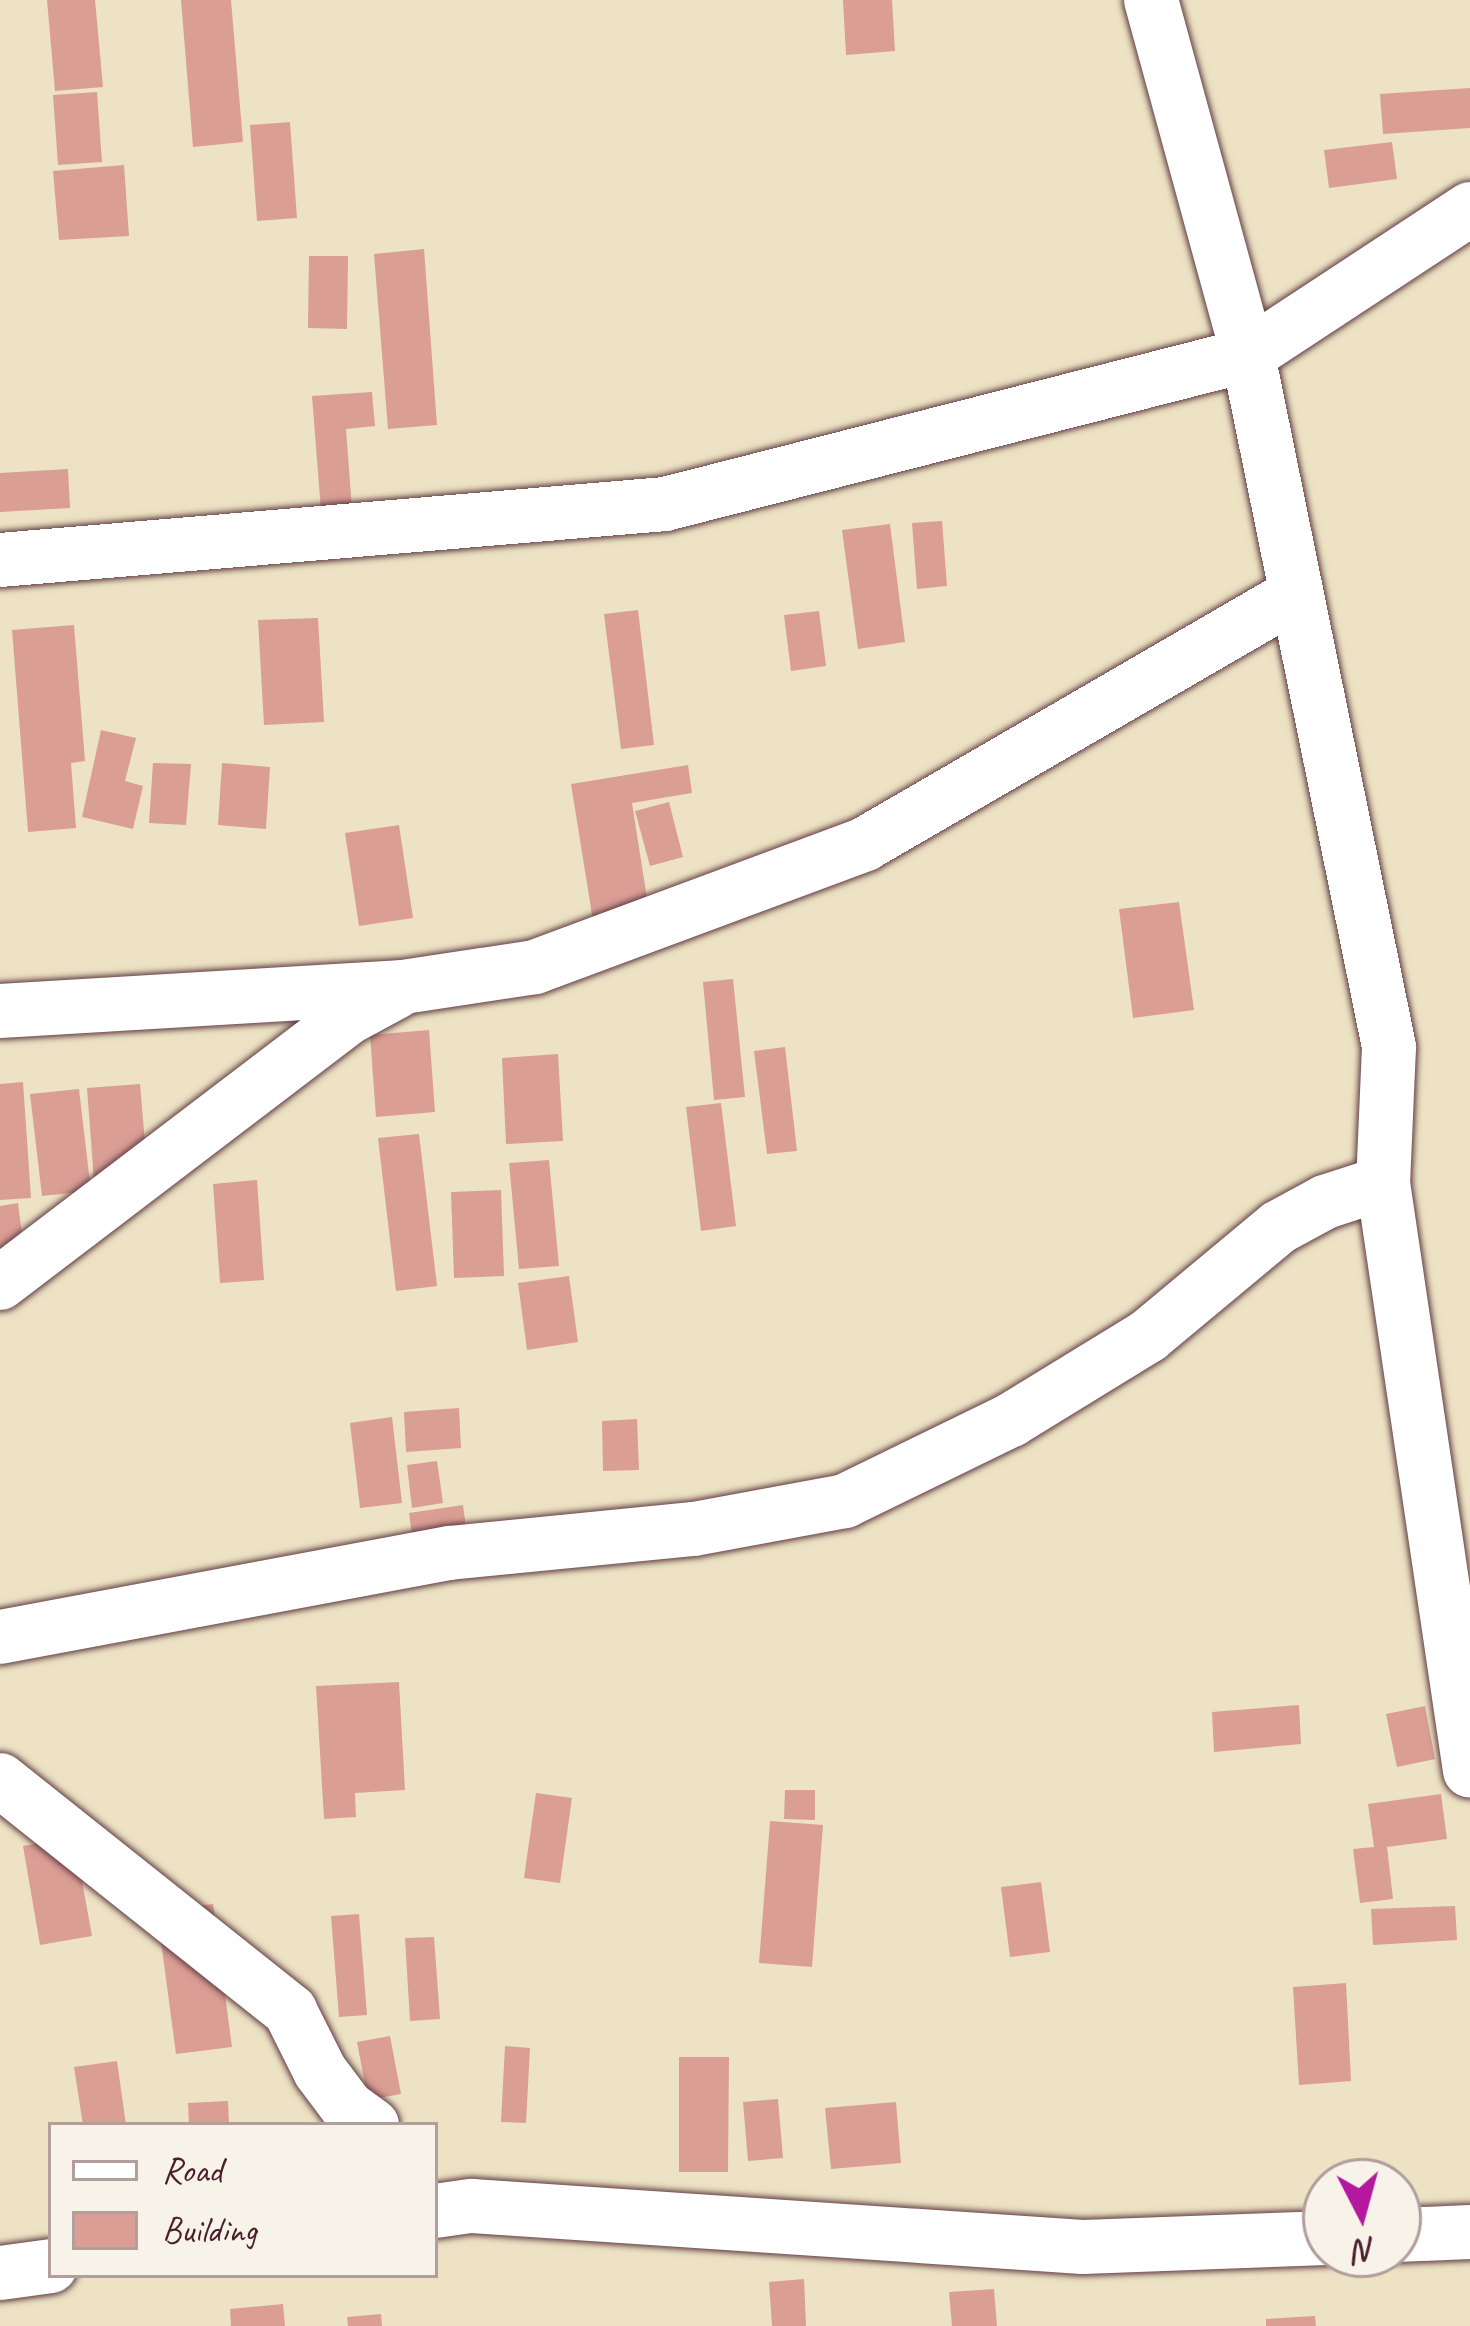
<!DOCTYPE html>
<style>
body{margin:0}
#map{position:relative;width:1470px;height:2326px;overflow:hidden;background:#ede3c4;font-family:Caveat,sans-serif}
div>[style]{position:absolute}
.building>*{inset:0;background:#da9e95}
.roads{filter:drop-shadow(0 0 3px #623c42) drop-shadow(0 0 3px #623c42)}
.minor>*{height:54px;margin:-27px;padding:0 27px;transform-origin:27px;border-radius:27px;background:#fff}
span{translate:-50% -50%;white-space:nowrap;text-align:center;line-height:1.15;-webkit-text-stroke:9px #f7f3e8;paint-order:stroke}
.legend{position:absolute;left:48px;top:2122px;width:390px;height:156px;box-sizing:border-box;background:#f7f3e8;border:3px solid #b29e9c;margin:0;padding:15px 21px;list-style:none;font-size:36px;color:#4a1f2b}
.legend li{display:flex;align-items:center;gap:24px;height:60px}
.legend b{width:60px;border:3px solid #b29e9c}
.north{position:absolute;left:1302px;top:2158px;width:120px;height:120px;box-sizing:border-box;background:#f7f3e8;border:3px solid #b29e9c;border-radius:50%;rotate:174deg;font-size:33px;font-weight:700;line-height:48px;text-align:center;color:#4a1f2b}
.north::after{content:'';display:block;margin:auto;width:42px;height:54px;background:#b5179e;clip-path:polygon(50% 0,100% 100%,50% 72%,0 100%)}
</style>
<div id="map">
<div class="building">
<div style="clip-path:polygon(47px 0,95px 0,103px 87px,55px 91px)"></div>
<div style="clip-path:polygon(181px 0,231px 0,243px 142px,193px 147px)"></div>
<div style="clip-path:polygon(843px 0,892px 0,895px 51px,846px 55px)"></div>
<div style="clip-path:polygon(1470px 88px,1470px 128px,1383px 134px,1380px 94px)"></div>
<div style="clip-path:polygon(97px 92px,102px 162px,58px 165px,53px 95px)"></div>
<div style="clip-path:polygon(290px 122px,297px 218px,257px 221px,250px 125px)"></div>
<div style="clip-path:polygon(1392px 142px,1397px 179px,1329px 188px,1324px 150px)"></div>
<div style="clip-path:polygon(124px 165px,129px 236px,59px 240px,53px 171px)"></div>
<div style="clip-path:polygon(424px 249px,437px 425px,388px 429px,374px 254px)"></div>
<div style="clip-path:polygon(309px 256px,348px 256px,347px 329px,308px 328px)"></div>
<div style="clip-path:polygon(372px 392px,375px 426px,346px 429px,353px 522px,322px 524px,312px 396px)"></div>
<div style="clip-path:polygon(68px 469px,70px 508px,0 512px,0 473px)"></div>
<div style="clip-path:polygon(942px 521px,947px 586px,917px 589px,912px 523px)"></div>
<div style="clip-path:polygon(890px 524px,905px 642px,858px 649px,842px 530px)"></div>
<div style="clip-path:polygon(638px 610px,654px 745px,621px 749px,604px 614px)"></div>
<div style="clip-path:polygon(819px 611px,826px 666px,791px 671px,784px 615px)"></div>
<div style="clip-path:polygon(318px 618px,324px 722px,264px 725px,258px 620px)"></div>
<div style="clip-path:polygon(74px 625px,85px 761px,71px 763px,76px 828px,28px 832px,12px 630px)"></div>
<div style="clip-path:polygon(101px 730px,136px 738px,125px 781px,143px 786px,133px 829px,82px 817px)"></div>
<div style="clip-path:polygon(153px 763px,191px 764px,186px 825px,149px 823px)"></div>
<div style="clip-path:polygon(222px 763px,270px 767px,266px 829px,218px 825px)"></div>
<div style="clip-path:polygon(688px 765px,692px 793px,632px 803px,649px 911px,593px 921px,571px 784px)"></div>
<div style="clip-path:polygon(669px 802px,683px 857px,650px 866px,635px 811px)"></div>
<div style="clip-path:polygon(399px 825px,413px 918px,359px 926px,345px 833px)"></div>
<div style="clip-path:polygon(1179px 902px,1194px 1010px,1133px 1018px,1119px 909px)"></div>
<div style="clip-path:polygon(733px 979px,745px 1097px,714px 1100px,703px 982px)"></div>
<div style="clip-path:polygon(429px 1030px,435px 1112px,376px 1117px,370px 1035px)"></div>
<div style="clip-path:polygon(785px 1047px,797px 1151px,767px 1154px,754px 1051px)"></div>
<div style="clip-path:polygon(558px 1054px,563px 1141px,506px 1144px,502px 1058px)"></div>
<div style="clip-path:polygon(23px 1082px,31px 1198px,0 1200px,0 1084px)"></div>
<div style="clip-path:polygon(140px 1084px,149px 1189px,95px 1194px,87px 1088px)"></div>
<div style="clip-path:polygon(79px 1089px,91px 1191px,42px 1196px,30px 1094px)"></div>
<div style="clip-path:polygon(721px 1103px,736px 1226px,701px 1231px,686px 1107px)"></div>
<div style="clip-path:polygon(419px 1134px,437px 1286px,396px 1291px,378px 1138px)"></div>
<div style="clip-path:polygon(549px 1160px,559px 1266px,519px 1269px,509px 1163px)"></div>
<div style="clip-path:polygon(257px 1180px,264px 1280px,220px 1283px,213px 1184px)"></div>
<div style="clip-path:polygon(501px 1190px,504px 1276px,454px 1278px,451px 1192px)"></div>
<div style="clip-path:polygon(18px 1203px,25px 1257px,0 1261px,0 1206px)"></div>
<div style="clip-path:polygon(569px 1276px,578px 1342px,527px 1350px,518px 1283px)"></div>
<div style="clip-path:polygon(459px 1408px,461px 1448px,406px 1452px,404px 1412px)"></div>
<div style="clip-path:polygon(392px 1417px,402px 1503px,360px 1508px,350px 1423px)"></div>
<div style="clip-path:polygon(637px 1419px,639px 1470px,603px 1471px,602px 1421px)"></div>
<div style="clip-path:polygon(437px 1461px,443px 1503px,412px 1508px,407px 1465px)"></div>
<div style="clip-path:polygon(463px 1505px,467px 1535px,413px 1542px,409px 1513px)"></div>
<div style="clip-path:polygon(399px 1682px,405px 1790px,355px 1793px,356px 1817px,324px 1819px,316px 1686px)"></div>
<div style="clip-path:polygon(1299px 1705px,1301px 1744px,1214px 1752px,1212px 1712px)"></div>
<div style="clip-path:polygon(1425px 1706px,1435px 1759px,1397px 1767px,1386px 1714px)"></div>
<div style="clip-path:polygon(785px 1790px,815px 1790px,815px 1820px,784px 1819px)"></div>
<div style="clip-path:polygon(536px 1793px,572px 1798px,560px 1883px,524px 1878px)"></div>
<div style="clip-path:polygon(1441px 1794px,1447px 1839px,1387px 1847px,1393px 1899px,1360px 1903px,1353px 1849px,1374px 1847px,1368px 1804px)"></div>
<div style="clip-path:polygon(770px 1821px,823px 1825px,812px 1967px,759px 1963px)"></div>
<div style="clip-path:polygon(74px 1837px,92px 1936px,40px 1945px,23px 1846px)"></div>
<div style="clip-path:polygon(1041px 1882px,1050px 1952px,1010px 1957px,1001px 1887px)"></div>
<div style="clip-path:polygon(213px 1904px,232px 2047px,176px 2054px,157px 1911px)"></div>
<div style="clip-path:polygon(1455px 1906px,1457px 1940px,1373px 1945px,1371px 1909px)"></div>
<div style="clip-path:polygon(359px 1914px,367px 2015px,339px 2017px,331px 1916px)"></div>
<div style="clip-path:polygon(434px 1937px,440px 2019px,410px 2021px,405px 1938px)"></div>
<div style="clip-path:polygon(1346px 1983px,1351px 2081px,1299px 2085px,1293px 1987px)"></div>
<div style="clip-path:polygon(390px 2036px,401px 2094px,368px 2100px,357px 2042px)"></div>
<div style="clip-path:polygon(505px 2046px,530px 2048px,526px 2123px,501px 2122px)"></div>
<div style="clip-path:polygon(679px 2057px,729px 2057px,728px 2172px,679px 2172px)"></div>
<div style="clip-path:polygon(117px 2061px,126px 2125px,83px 2125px,74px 2067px)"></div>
<div style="clip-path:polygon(778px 2099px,783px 2158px,748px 2161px,743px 2102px)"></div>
<div style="clip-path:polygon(228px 2101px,229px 2125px,189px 2125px,188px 2103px)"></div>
<div style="clip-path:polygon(896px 2102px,901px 2163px,831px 2169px,825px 2108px)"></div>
<div style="clip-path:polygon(804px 2279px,806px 2326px,772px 2326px,769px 2282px)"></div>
<div style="clip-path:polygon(994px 2289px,997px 2326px,952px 2326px,949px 2292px)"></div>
<div style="clip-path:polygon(283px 2304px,285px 2326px,231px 2326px,230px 2309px)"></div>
<div style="clip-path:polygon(381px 2314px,382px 2326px,348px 2326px,347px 2317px)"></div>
<div style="clip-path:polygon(1315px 2316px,1316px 2326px,1266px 2326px,1266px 2319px)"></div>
</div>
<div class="roads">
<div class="minor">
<div style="left:1151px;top:0;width:368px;rotate:74.7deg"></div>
<div style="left:1248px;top:355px;width:706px;rotate:78.48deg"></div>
<div style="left:1389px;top:1047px;width:136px;rotate:92.5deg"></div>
<div style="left:1383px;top:1183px;width:594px;rotate:81.58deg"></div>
<div style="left:0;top:560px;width:667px;rotate:-4.81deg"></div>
<div style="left:665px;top:504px;width:602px;rotate:-14.34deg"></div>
<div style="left:1248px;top:355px;width:266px;rotate:-33.3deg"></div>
<div style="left:0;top:1011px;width:404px;rotate:-3.4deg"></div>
<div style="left:403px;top:987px;width:134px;rotate:-8.6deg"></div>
<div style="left:535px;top:967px;width:352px;rotate:-20.4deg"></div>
<div style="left:865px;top:844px;width:496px;rotate:-30.1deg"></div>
<div style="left:0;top:1283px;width:435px;rotate:-37.3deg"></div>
<div style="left:346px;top:1019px;width:57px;rotate:-28.4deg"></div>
<div style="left:0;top:1637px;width:457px;rotate:-10.6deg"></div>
<div style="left:449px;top:1553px;width:246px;rotate:-5.6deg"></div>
<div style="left:694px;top:1529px;width:154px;rotate:-10.5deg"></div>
<div style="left:845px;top:1501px;width:185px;rotate:-26deg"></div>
<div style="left:1011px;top:1420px;width:161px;rotate:-31.5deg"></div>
<div style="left:1148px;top:1336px;width:170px;rotate:-39.8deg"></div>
<div style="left:1279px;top:1227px;width:52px;rotate:-28.5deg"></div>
<div style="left:1325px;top:1202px;width:61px;rotate:-18.1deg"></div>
<div style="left:0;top:1780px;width:371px;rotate:38.5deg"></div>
<div style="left:290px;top:2011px;width:67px;rotate:63.4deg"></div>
<div style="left:320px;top:2071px;width:45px;rotate:53.1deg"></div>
<div style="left:347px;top:2107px;width:31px;rotate:36deg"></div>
<div style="left:435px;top:2211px;width:37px;rotate:-8deg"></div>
<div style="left:472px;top:2206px;width:612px;rotate:3.84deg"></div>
<div style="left:1083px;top:2247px;width:243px;rotate:-2.1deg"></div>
<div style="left:1398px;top:2235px;width:72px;rotate:-2.4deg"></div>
<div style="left:0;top:2273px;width:51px;rotate:-7.8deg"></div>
</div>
</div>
<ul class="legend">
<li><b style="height:15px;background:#fff"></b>Road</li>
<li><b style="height:33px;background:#da9e95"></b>Building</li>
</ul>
<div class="north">N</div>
</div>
